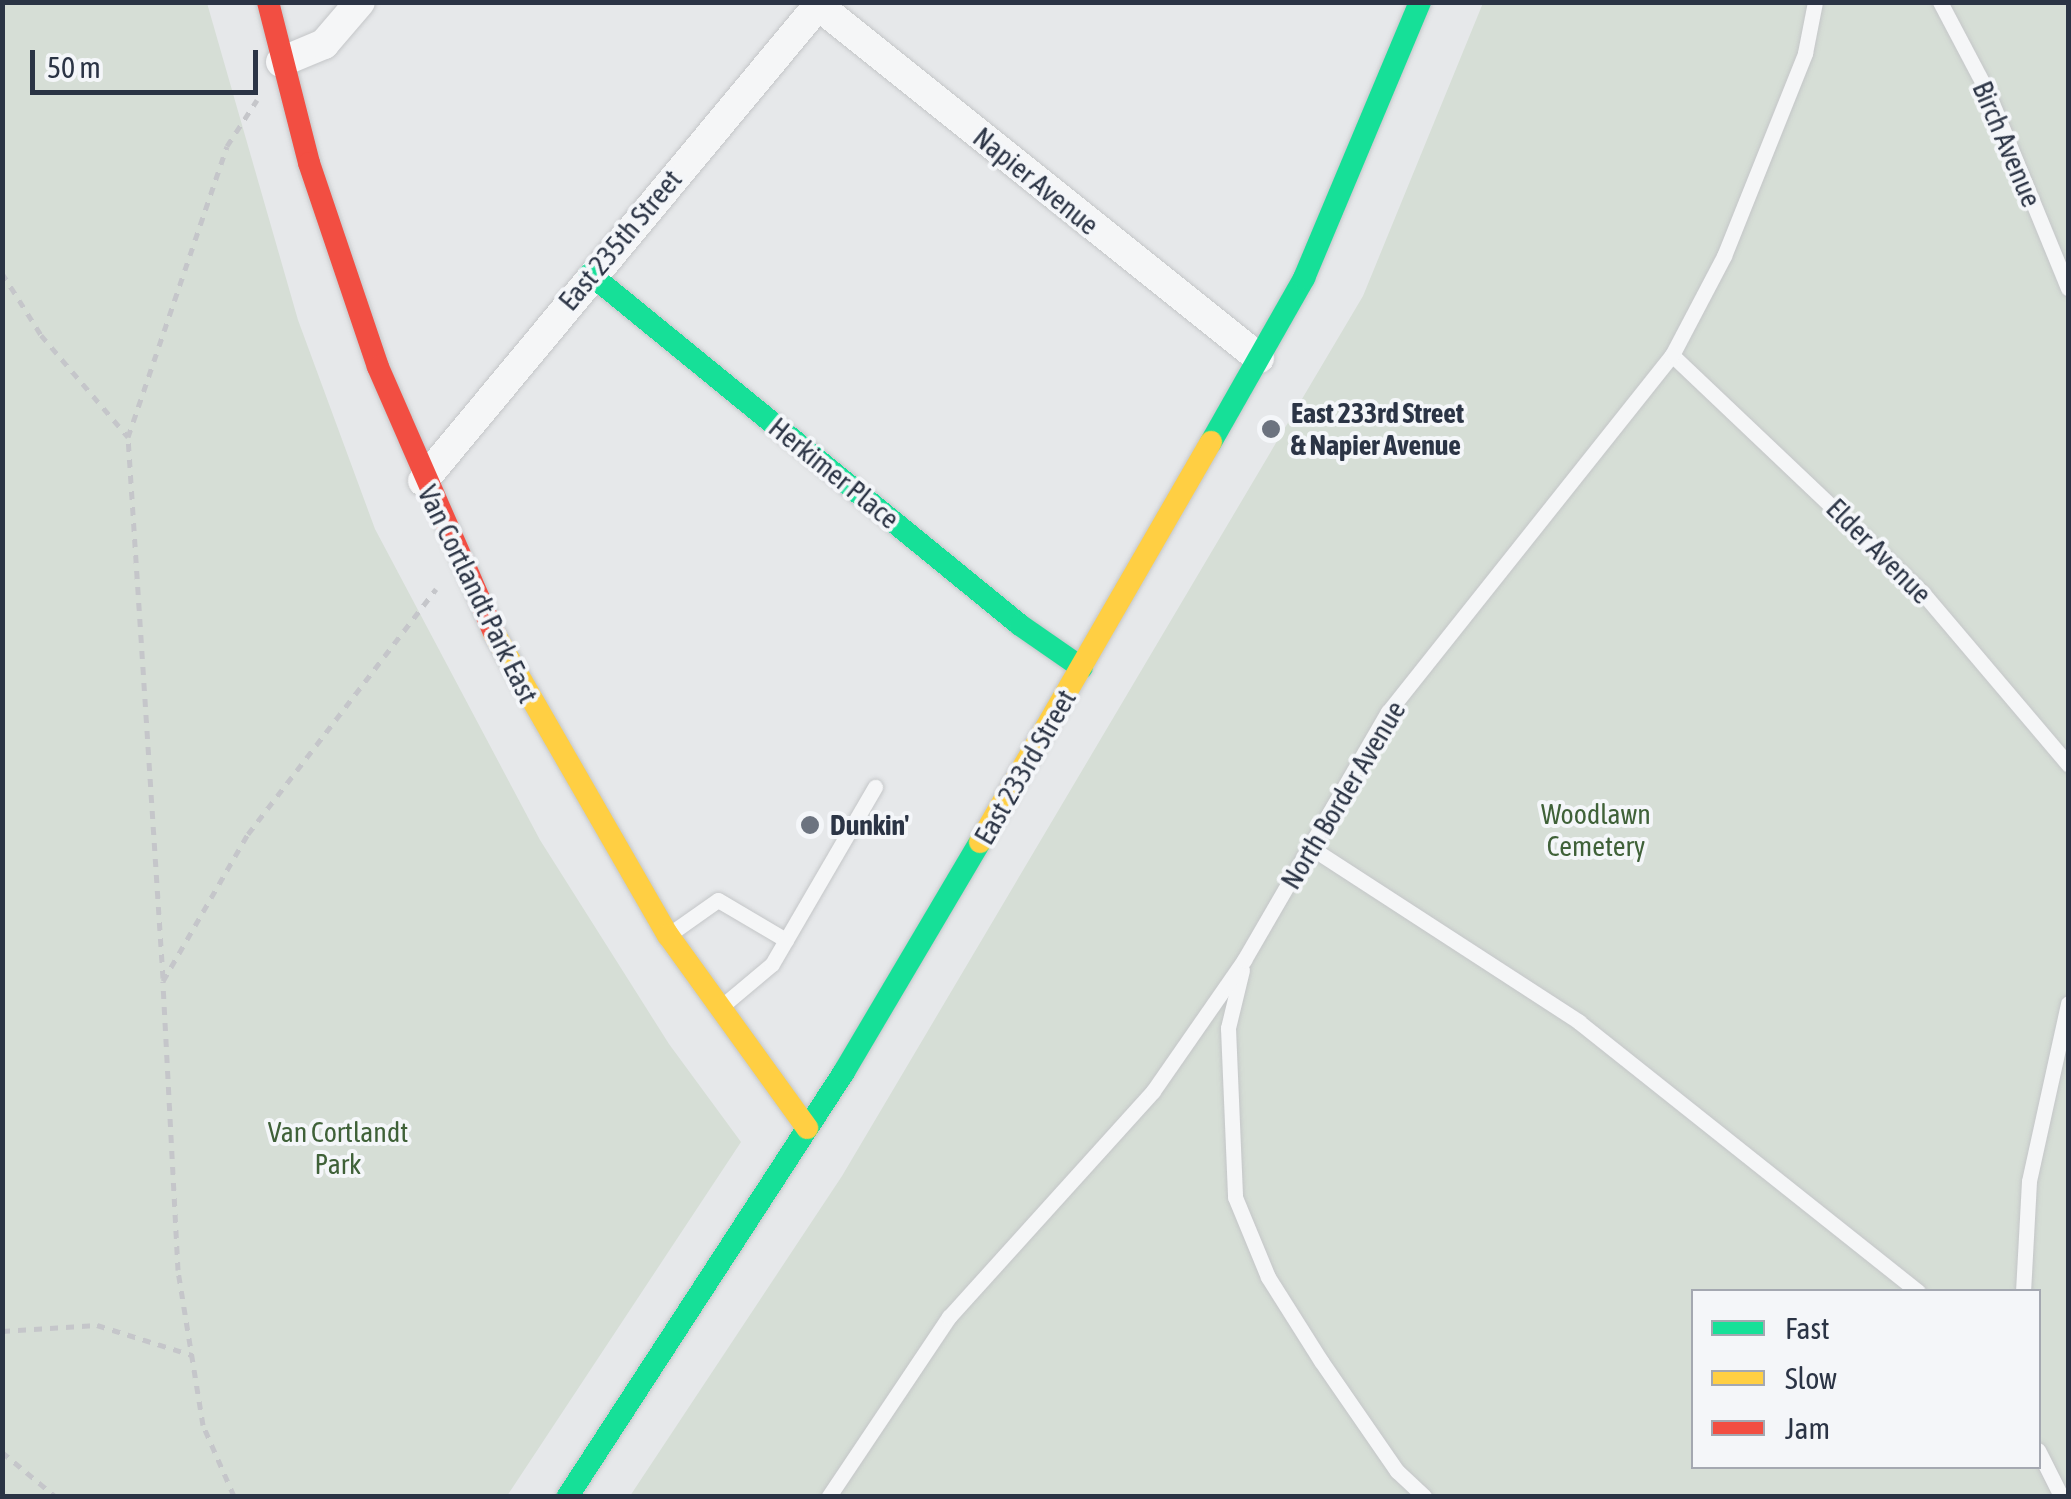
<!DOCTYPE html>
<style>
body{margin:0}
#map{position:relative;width:2071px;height:1499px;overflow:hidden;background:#e6e8ea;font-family:"Asap Condensed",sans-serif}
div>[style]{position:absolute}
.green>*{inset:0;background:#d6ded6}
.path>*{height:5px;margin-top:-2.5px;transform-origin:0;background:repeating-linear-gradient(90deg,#c5c6ca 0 8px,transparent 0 16px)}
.roads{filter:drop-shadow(0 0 2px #c4c6c8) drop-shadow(0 0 2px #c4c6c8)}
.lane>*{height:15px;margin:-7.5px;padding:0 7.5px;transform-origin:7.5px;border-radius:7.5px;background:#f5f6f7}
.street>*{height:30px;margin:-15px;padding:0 15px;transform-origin:15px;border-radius:15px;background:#f5f6f7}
.fast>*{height:22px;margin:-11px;padding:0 11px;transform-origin:11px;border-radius:11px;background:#16e098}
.slow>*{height:22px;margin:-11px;padding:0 11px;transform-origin:11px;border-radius:11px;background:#ffcf43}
.jam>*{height:22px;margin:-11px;padding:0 11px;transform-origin:11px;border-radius:11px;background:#f24e42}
.dots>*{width:28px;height:28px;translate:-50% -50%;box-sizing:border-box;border:5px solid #f4f6f9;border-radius:50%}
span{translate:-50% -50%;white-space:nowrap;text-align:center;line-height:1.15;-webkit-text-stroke:8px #f4f6f9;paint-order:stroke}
.street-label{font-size:28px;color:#2b3445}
.poi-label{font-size:28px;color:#2b3445;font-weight:700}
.left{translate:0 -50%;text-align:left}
.park-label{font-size:28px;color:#3f6138}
.frame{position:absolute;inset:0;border:5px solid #2b3445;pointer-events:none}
.legend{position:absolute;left:1691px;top:1289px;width:350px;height:180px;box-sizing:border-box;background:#f4f6f9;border:2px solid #a4a8b1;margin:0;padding:12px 18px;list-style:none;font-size:30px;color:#2b3445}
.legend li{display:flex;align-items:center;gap:20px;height:50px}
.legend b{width:50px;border:2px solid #a4a8b1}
.scale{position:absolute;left:30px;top:50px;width:228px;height:45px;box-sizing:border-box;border:5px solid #2b3445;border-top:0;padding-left:12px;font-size:30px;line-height:35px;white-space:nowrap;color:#2b3445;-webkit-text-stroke:8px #f4f6f9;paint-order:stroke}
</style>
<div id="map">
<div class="green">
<div style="clip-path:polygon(3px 2px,207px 3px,298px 320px,375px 529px,540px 840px,669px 1044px,741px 1142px,507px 1496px,3px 1496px)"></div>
<div style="clip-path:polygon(evenodd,1483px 3px,2068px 3px,2068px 1496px,630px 1496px,842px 1176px,1363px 296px,1483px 3px,1694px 1292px,2038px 1292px,2038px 1466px,1694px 1466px,1694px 1292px)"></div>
</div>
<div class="path">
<div style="left:2px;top:273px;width:73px;rotate:57.8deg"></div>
<div style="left:41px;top:335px;width:134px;rotate:49.5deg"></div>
<div style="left:163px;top:978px;width:542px;rotate:-93.7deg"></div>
<div style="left:128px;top:437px;width:307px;rotate:-71.2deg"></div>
<div style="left:227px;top:146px;width:55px;rotate:-56.9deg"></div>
<div style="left:2px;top:1331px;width:95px;rotate:-3.6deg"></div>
<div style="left:97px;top:1325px;width:100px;rotate:17.5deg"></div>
<div style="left:2px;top:1452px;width:69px;rotate:39.7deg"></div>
<div style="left:234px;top:1496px;width:77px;rotate:-113.6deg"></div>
<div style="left:203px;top:1425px;width:157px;rotate:-99.2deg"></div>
<div style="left:178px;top:1270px;width:289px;rotate:-93deg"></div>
<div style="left:163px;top:981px;width:170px;rotate:-60deg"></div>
<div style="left:248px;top:834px;width:309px;rotate:-52.5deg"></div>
</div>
<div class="roads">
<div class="lane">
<div style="left:1940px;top:2px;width:103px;rotate:62.2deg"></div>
<div style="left:1988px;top:93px;width:211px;rotate:67.7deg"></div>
<div style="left:1672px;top:355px;width:344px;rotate:43.5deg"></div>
<div style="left:1922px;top:592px;width:226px;rotate:49.7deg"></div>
<div style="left:1310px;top:847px;width:321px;rotate:33deg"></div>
<div style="left:1579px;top:1022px;width:433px;rotate:38.5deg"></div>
<div style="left:671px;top:933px;width:57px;rotate:-35.1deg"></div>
<div style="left:718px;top:900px;width:79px;rotate:30.5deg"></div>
<div style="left:1242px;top:970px;width:60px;rotate:103.6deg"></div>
<div style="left:1228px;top:1028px;width:169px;rotate:87.6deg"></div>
<div style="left:1235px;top:1197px;width:87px;rotate:67.6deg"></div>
<div style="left:1268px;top:1277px;width:99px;rotate:57.8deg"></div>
<div style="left:1321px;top:1361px;width:134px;rotate:55.4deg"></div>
<div style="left:1397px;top:1471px;width:37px;rotate:43deg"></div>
<div style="left:722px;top:1006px;width:65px;rotate:-40deg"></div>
<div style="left:772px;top:964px;width:205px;rotate:-59.8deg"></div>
<div style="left:2023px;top:1292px;width:111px;rotate:-86.9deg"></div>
<div style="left:2029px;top:1181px;width:182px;rotate:-77.6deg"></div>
<div style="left:2038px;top:1450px;width:51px;rotate:63.4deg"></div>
<div style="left:829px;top:1496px;width:216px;rotate:-56.2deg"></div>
<div style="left:949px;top:1317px;width:304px;rotate:-47.9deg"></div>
<div style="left:1153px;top:1091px;width:160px;rotate:-55.2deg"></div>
<div style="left:1244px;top:960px;width:287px;rotate:-59.9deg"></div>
<div style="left:1388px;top:712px;width:456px;rotate:-51.5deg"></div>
<div style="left:1672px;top:355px;width:112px;rotate:-62.3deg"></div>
<div style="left:1724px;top:256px;width:219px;rotate:-68.2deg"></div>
<div style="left:1805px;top:53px;width:52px;rotate:-78.9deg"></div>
</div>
<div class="street">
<div style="left:814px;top:2px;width:570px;rotate:38.66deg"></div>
<div style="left:281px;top:62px;width:47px;rotate:-22.7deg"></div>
<div style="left:324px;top:44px;width:55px;rotate:-49.4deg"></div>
<div style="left:423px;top:481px;width:623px;rotate:-50.28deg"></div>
</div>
<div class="fast">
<div style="left:590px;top:274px;width:555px;rotate:39.22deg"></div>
<div style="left:1020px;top:625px;width:75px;rotate:34.7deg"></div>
<div style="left:1211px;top:442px;width:189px;rotate:-60.4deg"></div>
<div style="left:1304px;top:278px;width:299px;rotate:-67.2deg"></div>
<div style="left:568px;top:1496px;width:506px;rotate:-56.94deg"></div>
<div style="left:844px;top:1072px;width:267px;rotate:-59.4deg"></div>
</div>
<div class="slow">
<div style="left:494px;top:633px;width:349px;rotate:60.1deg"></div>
<div style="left:668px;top:935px;width:238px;rotate:54.2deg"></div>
<div style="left:980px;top:842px;width:462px;rotate:-60deg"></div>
</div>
<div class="jam">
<div style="left:268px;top:2px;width:166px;rotate:75.7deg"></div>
<div style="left:309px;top:163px;width:215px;rotate:71.3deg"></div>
<div style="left:378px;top:367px;width:290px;rotate:66.4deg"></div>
</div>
</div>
<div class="dots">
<div style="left:1271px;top:429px;background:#6c737f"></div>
<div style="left:810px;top:825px;background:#6c737f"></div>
</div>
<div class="street-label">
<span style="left:2007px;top:144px;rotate:67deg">Birch Avenue</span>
<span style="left:1036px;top:181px;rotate:39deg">Napier Avenue</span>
<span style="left:620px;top:240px;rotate:-50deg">East 235th Street</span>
<span style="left:834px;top:473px;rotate:39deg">Herkimer Place</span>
<span style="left:1879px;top:551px;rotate:45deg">Elder Avenue</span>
<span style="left:478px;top:594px;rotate:64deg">Van Cortlandt Park East</span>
<span style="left:1025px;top:767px;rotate:-60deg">East 233rd Street</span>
<span style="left:1343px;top:795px;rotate:-59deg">North Border Avenue</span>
</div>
<div class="poi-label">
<span class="left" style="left:1291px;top:429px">East 233rd Street<br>&amp; Napier Avenue</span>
<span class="left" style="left:830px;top:825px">Dunkin'</span>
</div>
<div class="park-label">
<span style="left:1596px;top:830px">Woodlawn<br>Cemetery</span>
<span style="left:338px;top:1148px">Van Cortlandt<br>Park</span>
</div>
<div class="frame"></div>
<ul class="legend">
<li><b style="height:12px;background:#16e098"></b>Fast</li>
<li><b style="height:12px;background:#ffcf43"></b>Slow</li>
<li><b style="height:12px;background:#f24e42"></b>Jam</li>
</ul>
<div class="scale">50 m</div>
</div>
